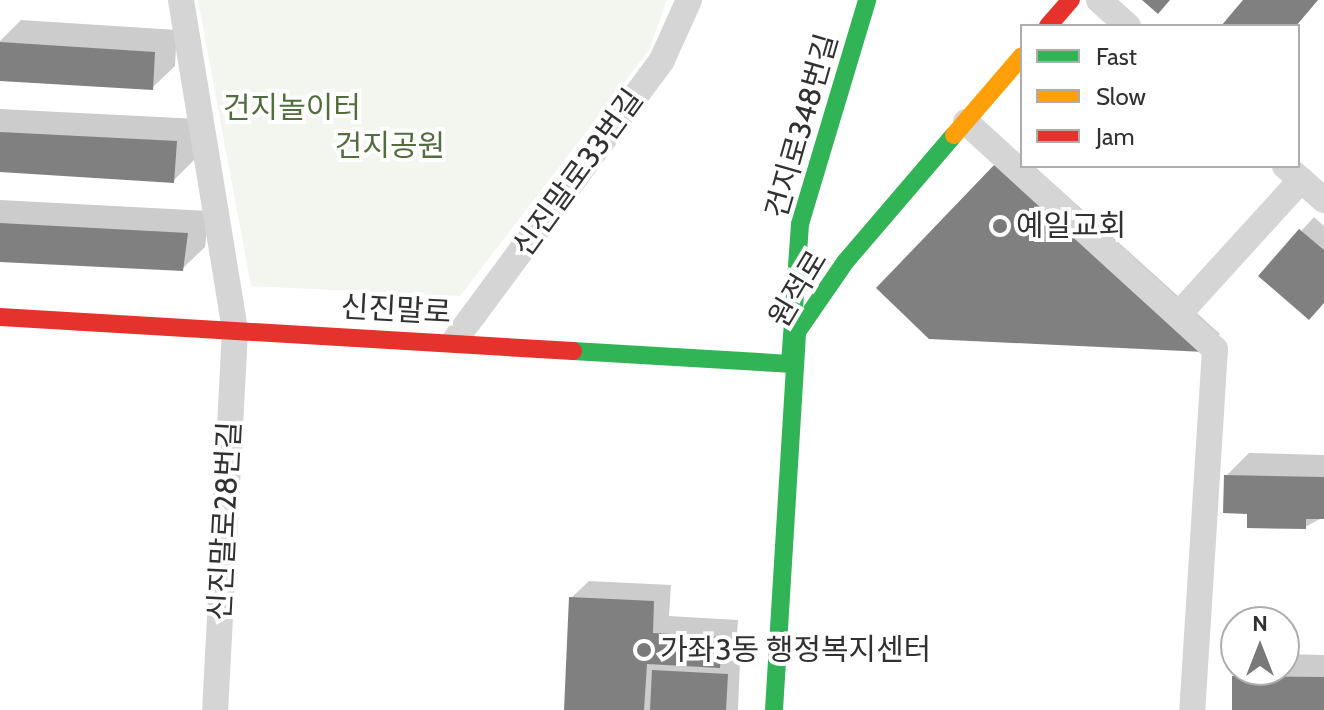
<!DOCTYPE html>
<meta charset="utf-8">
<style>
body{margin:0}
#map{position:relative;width:1324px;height:710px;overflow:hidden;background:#fff;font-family:Cabin,"Noto Sans KR",sans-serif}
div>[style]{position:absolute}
.green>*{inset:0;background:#f2f6ee}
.shadow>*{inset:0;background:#0003}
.building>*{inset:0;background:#808080}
.street>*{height:26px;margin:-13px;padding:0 13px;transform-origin:13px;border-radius:13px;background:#d5d5d5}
.fast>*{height:18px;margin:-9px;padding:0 9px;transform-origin:9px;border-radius:9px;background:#30b455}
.slow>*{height:18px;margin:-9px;padding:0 9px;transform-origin:9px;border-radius:9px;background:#ff9f0a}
.jam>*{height:18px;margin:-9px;padding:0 9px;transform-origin:9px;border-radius:9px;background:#e5322d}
.dots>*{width:22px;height:22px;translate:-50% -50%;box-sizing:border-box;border:4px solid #fff;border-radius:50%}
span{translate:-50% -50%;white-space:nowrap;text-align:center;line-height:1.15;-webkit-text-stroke:8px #fff;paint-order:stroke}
.park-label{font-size:30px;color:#526d3e}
.street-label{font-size:30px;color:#313131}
.poi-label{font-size:30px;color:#313131}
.left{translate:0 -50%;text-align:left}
.legend{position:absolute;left:1020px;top:24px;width:280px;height:144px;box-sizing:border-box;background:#fff;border:2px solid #adadad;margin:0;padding:10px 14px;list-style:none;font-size:24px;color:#313131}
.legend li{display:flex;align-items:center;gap:16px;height:40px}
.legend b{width:40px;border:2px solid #adadad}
.north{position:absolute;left:1220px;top:606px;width:80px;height:80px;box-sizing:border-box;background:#fff;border:2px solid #adadad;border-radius:50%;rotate:0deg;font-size:22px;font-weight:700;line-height:32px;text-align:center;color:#313131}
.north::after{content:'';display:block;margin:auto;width:28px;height:36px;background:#797979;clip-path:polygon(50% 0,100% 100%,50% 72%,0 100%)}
</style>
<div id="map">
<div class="green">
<div style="clip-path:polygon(198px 0,667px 0,649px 50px,460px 296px,251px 286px)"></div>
</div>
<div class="shadow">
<div style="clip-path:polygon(21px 20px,177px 30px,175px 66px,152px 88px,0 79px,0 41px)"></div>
<div style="clip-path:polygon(0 109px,199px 119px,196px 158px,173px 181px,0 170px)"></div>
<div style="clip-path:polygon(1014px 148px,1022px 166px,1034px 166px,1220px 334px,1204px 350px,879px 288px)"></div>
<div style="clip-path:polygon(0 200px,209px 211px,205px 247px,182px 269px,0 260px)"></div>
<div style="clip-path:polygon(1314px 217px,1324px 226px,1324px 302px,1261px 275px)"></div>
<div style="clip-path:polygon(1249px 453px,1324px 455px,1324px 517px,1305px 527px,1249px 512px,1226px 476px)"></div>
<div style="clip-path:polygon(589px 581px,671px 585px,669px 616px,738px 620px,736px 649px,725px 660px,740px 661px,738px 710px,566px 710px,571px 598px)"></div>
<div style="clip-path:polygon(1284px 654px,1324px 655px,1324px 710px,1234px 710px,1234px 677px,1241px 670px,1284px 670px)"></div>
</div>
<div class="building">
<div style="clip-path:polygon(1142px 0,1170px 0,1158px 14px)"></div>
<div style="clip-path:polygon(1243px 0,1318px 0,1296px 26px,1221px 26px)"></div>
<div style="clip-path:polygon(0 42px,155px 52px,153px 90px,0 81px)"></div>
<div style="clip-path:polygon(0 132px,177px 141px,174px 183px,0 172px)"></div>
<div style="clip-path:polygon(996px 163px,1205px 352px,929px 339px,876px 288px)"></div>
<div style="clip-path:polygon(0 223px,188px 233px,183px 271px,0 262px)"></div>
<div style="clip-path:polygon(1299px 229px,1324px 250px,1324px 303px,1309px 320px,1258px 276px)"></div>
<div style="clip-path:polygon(1224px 475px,1324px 477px,1324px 519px,1306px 519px,1306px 529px,1247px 528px,1247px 514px,1223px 513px)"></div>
<div style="clip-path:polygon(569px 597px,654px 601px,653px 633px,722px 637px,720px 668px,647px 664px,644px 710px,564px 710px)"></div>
<div style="clip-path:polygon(652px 670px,728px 674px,726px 710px,650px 710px)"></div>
<div style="clip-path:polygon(1232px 676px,1324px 677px,1324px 710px,1232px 710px)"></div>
</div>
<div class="street">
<div style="left:181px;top:0;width:335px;rotate:80.7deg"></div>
<div style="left:235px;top:331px;width:380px;rotate:93deg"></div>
<div style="left:1099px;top:0;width:39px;rotate:42deg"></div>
<div style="left:966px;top:122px;width:337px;rotate:42.4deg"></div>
<div style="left:1215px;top:349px;width:362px;rotate:93.6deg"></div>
<div style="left:1285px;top:166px;width:52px;rotate:41.1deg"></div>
<div style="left:1178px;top:315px;width:183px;rotate:-47.7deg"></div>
<div style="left:455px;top:340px;width:348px;rotate:-53.5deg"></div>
<div style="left:662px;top:60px;width:66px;rotate:-65.8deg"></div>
</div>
<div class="fast">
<div style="left:573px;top:351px;width:217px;rotate:3.4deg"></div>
<div style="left:790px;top:364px;width:140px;rotate:-85.9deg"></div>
<div style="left:800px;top:224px;width:234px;rotate:-73.3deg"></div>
<div style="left:774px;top:710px;width:379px;rotate:-86.5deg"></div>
<div style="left:797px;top:332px;width:86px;rotate:-55.4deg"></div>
<div style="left:846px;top:261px;width:166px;rotate:-49.4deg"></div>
</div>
<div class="slow">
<div style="left:954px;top:135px;width:104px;rotate:-49.3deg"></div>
</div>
<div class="jam">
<div style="left:1048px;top:26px;width:35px;rotate:-49deg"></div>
<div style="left:0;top:317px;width:574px;rotate:3.4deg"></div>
</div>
<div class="dots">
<div style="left:1000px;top:226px;background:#797979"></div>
<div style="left:644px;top:650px;background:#797979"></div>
</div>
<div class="park-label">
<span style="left:292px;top:108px">건지놀이터</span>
<span style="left:390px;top:146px">건지공원</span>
</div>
<div class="street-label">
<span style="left:802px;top:126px;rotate:-74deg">건지로348번길</span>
<span style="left:578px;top:173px;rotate:-54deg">신진말로33번길</span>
<span style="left:798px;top:289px;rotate:-59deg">원적로</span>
<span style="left:396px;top:310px;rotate:3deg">신진말로</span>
<span style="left:225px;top:521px;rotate:-87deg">신진말로28번길</span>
</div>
<div class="poi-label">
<span class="left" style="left:1016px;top:226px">예일교회</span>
<span class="left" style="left:660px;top:650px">가좌3동 행정복지센터</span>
</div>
<ul class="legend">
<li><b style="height:10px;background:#30b455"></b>Fast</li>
<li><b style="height:10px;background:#ff9f0a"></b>Slow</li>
<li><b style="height:10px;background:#e5322d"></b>Jam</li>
</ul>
<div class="north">N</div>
</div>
